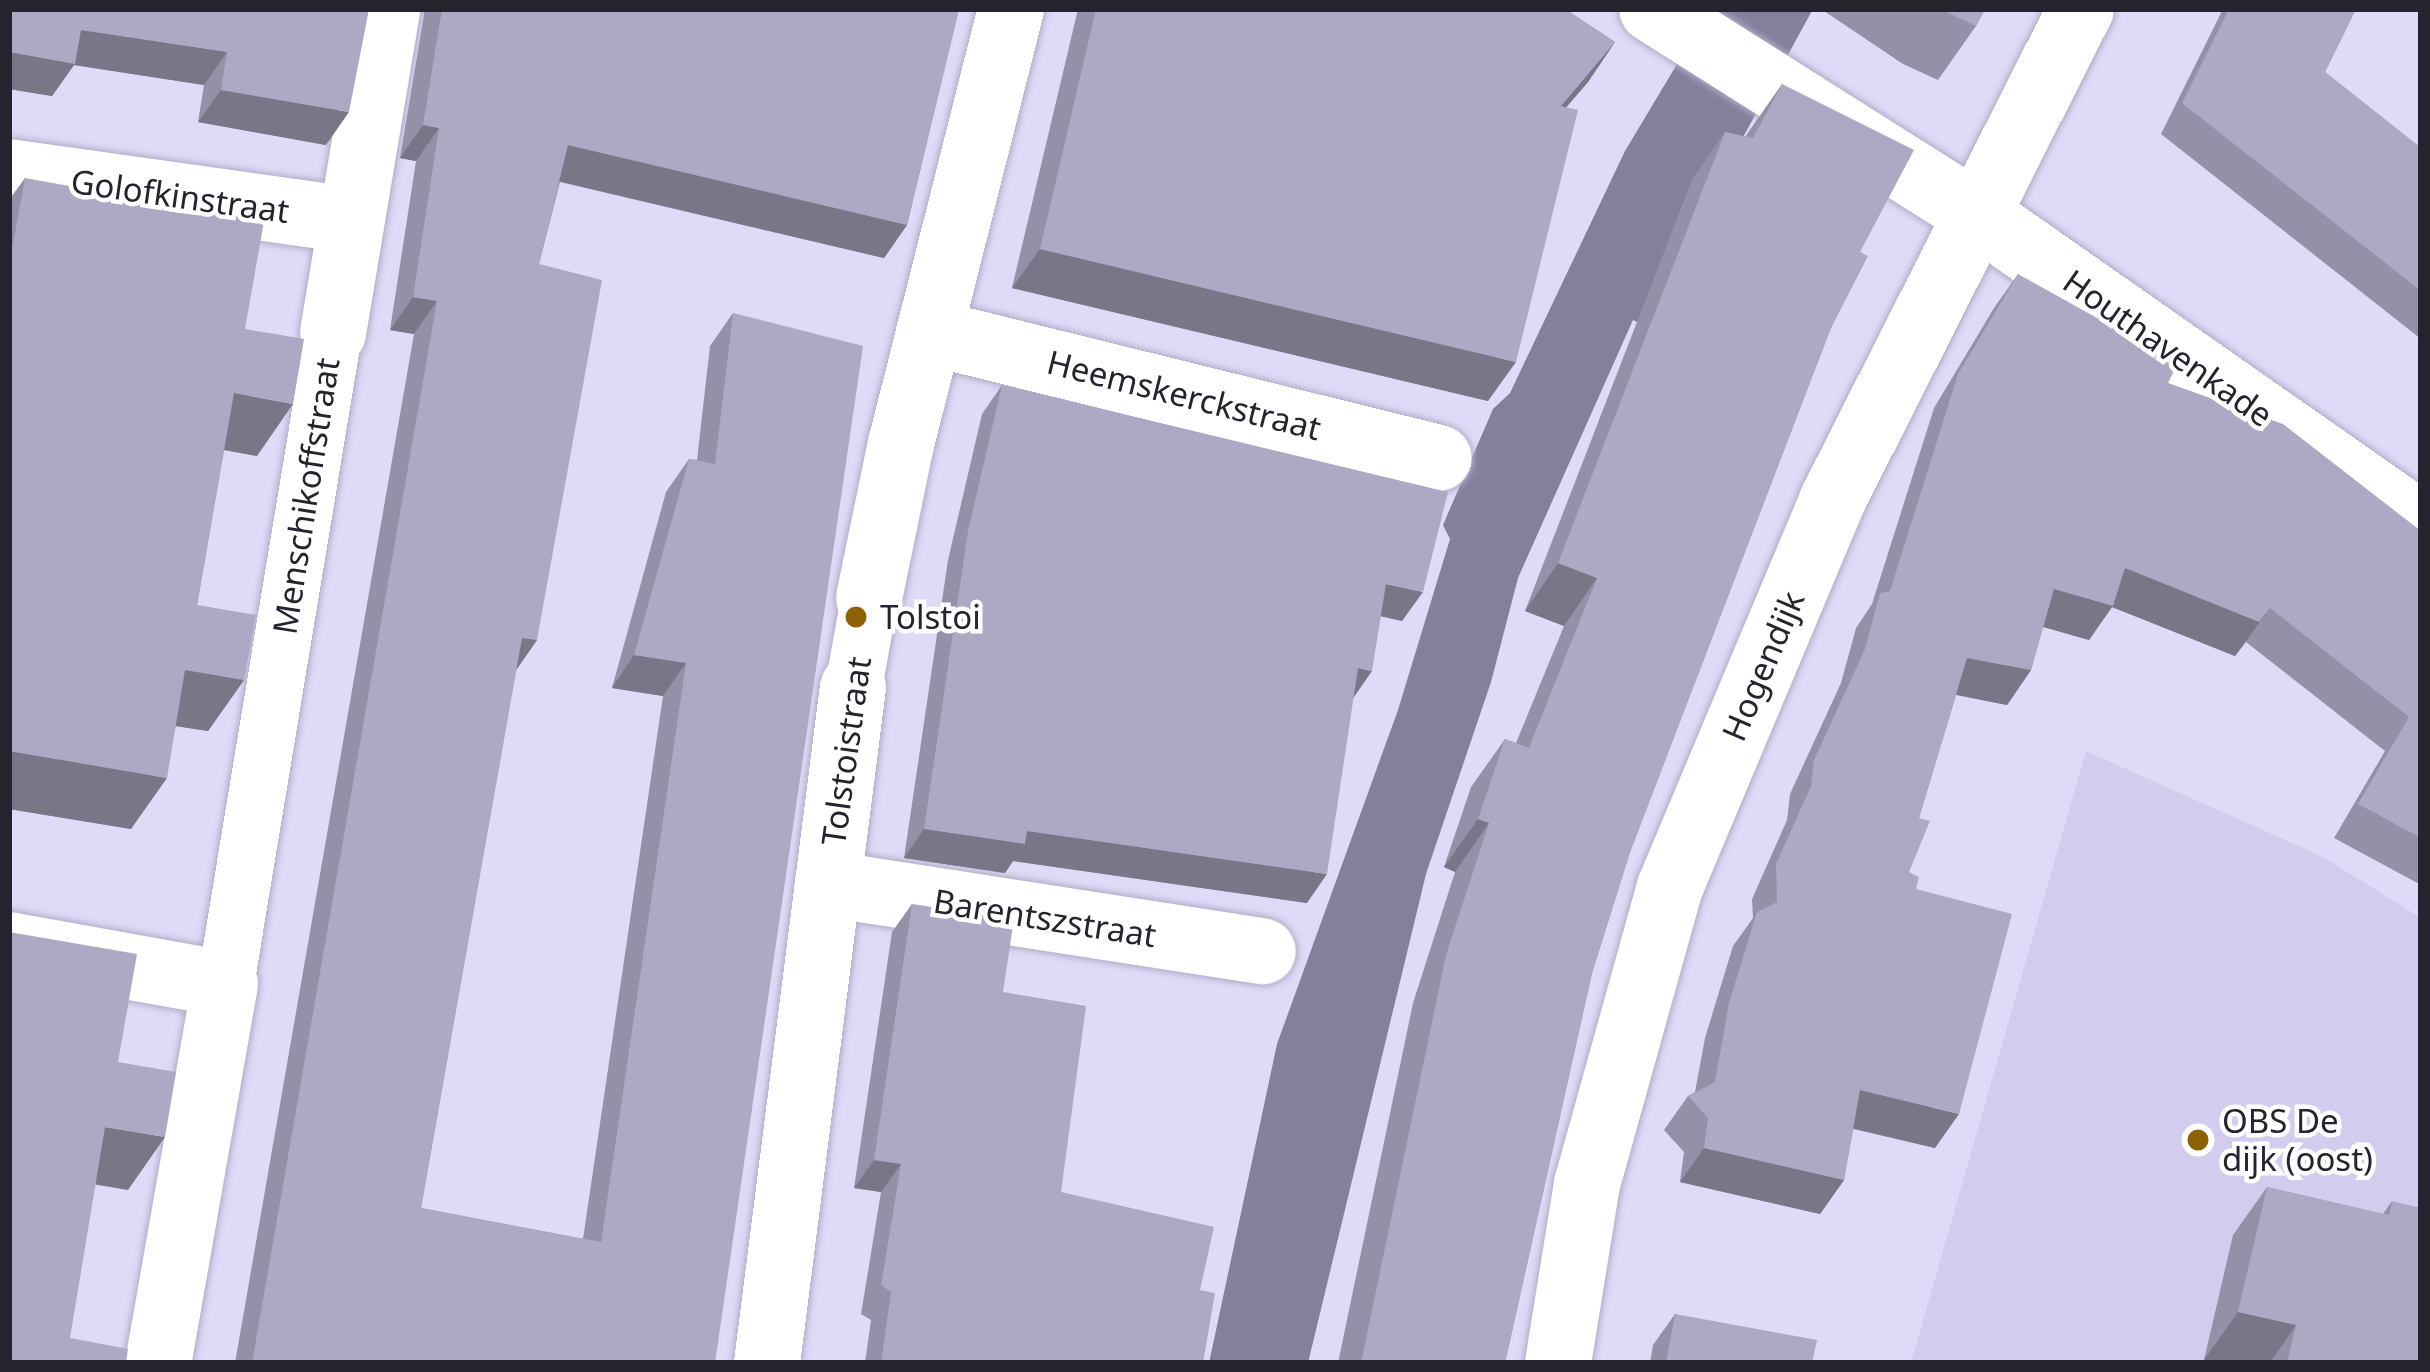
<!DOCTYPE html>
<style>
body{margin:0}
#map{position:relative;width:2430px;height:1372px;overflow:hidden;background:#dfdaf7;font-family:"Noto Sans",sans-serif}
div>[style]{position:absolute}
.built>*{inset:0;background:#d2cdef}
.water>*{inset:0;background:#857f9d}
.roads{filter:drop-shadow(0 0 3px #b1acc7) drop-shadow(0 0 3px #b1acc7)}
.pedestrian>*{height:57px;margin:-28.5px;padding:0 28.5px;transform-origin:28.5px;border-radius:28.5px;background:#fff}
.minor>*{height:66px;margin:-33px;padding:0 33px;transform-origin:33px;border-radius:33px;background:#fff}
.wall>*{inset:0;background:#9590a8}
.shaded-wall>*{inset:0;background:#797688}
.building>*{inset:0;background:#ada8c3}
.dots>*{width:33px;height:33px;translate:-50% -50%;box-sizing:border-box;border:6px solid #fff;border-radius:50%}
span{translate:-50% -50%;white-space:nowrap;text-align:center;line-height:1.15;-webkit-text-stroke:9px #fff;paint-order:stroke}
.street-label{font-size:33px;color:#25232e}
.poi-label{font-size:33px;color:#25232e}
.left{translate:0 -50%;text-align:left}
.frame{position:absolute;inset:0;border:12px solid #25232e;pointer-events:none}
</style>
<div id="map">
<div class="built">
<div style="clip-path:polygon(2086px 751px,2323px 857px,2421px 918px,2421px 1363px,1911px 1363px)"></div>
</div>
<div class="water">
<div style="clip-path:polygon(1710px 9px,1813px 9px,1641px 324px,1633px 320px,1518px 578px,1491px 682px,1426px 874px,1308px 1363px,1209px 1363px,1277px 1044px,1398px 710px,1450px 539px,1443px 525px,1493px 409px,1510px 393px,1625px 151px)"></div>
</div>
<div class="roads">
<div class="pedestrian">
<div style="left:853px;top:687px;width:90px;rotate:-79.8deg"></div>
<div style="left:225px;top:984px;width:660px;rotate:-80.58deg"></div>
</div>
<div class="minor">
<div style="left:1652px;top:9px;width:382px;rotate:32.3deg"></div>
<div style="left:1975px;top:213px;width:544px;rotate:34.97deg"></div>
<div style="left:9px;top:172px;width:344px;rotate:8deg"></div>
<div style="left:929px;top:332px;width:525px;rotate:13.88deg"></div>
<div style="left:333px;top:333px;width:328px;rotate:-80.5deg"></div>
<div style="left:869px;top:598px;width:157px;rotate:-78.3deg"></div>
<div style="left:901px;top:444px;width:449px;rotate:-75.8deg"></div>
<div style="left:828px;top:884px;width:440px;rotate:8.8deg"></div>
<div style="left:9px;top:945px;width:219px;rotate:10.2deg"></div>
<div style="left:225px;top:984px;width:385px;rotate:100deg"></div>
<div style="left:767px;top:1363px;width:681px;rotate:-82.75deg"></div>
<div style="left:1558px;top:1363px;width:181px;rotate:-80.8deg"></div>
<div style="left:1587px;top:1184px;width:308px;rotate:-74.4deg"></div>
<div style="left:1670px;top:887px;width:419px;rotate:-67.2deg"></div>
<div style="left:1832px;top:501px;width:551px;rotate:-63.16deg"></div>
</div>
</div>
<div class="wall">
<div style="clip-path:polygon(9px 9px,369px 9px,326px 145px,198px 122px,204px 85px,74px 65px,52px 96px,9px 89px)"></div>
<div style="clip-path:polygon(423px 9px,959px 9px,907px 225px,884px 258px,560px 182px,539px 264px,537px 640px,516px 670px,421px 1208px,583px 1239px,663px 696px,612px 688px,666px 492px,689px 459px,697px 460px,710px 346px,733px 313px,715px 1363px,235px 1363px,414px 334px,390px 330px,416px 161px,400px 158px,424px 15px)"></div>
<div style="clip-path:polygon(1078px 9px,1565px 9px,1615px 42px,1588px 82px,1566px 107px,1488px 401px,1012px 288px)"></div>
<div style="clip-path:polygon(1821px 9px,1985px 9px,1976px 26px,1938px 80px,1903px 64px)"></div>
<div style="clip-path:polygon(2223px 9px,2356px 9px,2325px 72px,2421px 148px,2421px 339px,2161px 134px)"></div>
<div style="clip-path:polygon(1782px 84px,1860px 252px,1630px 852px,1592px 973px,1505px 1363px,1338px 1363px,1413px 1003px,1455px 872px,1444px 867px,1471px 787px,1505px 739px,1516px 743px,1564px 626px,1525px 611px,1692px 180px,1725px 132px,1745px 137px)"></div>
<div style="clip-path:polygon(25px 178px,245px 329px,257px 456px,224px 450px,197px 605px,244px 680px,208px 731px,176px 726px,131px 829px,9px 809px,9px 200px)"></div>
<div style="clip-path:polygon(2018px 274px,2168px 383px,2421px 531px,2421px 885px,2334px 838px,2385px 751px,2246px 642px,2235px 656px,2112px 607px,2089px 640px,2043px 627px,2031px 670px,2007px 705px,1956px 695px,1919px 818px,1909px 872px,1916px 889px,1935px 1148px,1853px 1129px,1844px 1180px,1820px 1214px,1680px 1182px,1684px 1152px,1664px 1130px,1688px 1096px,1695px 1092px,1705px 1038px,1733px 946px,1753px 918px,1752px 899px,1787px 820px,1790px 794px,1841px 683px,1856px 628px,1872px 604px,1934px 408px,1994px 308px)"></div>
<div style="clip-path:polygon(1002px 385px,1402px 621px,1381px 616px,1353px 698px,1307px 903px,1013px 861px,1005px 873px,904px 858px,948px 560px,982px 414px)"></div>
<div style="clip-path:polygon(912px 904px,1003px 992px,1061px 1192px,1200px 1290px,1203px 1363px,865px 1363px,871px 1320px,861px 1314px,881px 1192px,854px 1188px,892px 932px)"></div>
<div style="clip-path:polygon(2267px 1187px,2383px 1214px,2392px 1201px,2421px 1363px,2218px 1363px,2204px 1360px,2233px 1235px)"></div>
<div style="clip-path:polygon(1675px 1314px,1812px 1363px,1650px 1363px,1653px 1345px)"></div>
</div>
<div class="shaded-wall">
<div style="clip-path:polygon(81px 30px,227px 52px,204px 85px,74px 65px,52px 96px,9px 89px,9px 52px)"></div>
<div style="clip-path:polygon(1615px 42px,1588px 82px,1534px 145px,1561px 106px)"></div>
<div style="clip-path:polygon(221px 90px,349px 112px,326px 145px,198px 122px)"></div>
<div style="clip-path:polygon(423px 125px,439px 128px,416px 161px,400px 158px)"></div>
<div style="clip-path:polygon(568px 145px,907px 225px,884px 258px,545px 178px)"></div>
<div style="clip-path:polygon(1040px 249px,1516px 362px,1488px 401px,1012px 288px)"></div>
<div style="clip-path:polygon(413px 297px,437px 301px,414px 334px,390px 330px)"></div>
<div style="clip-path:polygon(234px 393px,293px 404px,257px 456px,197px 445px)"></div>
<div style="clip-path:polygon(1558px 563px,1597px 578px,1564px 626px,1525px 611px)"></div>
<div style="clip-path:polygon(2125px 568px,2270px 608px,2235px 656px,2112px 607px,2089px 640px,2030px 623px,2054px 589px)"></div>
<div style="clip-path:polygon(1386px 584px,1423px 592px,1402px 621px,1366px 613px)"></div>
<div style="clip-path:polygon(522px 638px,537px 640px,514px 673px)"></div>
<div style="clip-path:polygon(634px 655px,686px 663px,663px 696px,612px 688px)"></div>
<div style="clip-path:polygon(1967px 658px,2031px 670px,2007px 705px,1943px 692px)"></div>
<div style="clip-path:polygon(1358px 668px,1372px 671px,1352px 700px)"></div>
<div style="clip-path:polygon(185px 670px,244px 680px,208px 731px,149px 722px)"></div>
<div style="clip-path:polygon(9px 751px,167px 778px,131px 829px,9px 809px)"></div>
<div style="clip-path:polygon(1478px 819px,1489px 823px,1455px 872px,1444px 867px)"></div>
<div style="clip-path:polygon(924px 829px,1027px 831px,1327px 874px,1307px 903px,1013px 861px,1005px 873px,904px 858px)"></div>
<div style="clip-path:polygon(1860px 1090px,1959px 1114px,1935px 1148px,1836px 1124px)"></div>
<div style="clip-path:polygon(105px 1127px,165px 1137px,128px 1190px,68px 1180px)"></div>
<div style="clip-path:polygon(1704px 1148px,1844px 1180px,1820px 1214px,1680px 1182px)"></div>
<div style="clip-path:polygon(874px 1160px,901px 1164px,881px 1192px,854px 1188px)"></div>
<div style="clip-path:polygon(2238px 1312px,2296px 1325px,2270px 1363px,2218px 1363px,2204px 1360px)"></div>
</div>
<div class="building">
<div style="clip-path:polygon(9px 9px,369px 9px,349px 112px,221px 90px,227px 52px,81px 30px,75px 64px,9px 52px)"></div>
<div style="clip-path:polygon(442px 9px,959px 9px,907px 225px,568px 145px,539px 264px,602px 280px,537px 640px,522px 638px,421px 1208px,601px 1242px,686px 663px,634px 655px,689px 459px,715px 464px,733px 313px,863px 346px,715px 1363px,252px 1363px,437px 301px,413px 297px,439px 128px,423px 125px)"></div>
<div style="clip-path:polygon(1096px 9px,1565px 9px,1615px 42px,1561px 106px,1578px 110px,1516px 362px,1040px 249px)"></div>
<div style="clip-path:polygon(1940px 9px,1985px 9px,1976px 26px)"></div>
<div style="clip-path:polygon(2229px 9px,2356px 9px,2325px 72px,2421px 148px,2421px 291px,2182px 103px)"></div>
<div style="clip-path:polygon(1782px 84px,1914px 150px,1860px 252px,1868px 256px,1830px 330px,1630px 852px,1592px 973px,1505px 1363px,1361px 1363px,1446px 955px,1489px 823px,1478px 819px,1505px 739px,1529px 748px,1597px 578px,1558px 563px,1725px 132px,1753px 138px)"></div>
<div style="clip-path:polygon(25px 178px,264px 221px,245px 329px,304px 339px,293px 404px,234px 393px,197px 605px,256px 615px,244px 680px,185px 670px,167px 778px,9px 751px,9px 266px)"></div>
<div style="clip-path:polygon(2018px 274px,2178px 363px,2168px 383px,2283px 424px,2421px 531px,2421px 838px,2358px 804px,2409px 717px,2270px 608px,2259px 622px,2125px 568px,2113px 606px,2054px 589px,2031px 670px,1967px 658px,1919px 818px,1930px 821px,1909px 872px,1919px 877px,1916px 889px,2012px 914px,1959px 1114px,1860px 1090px,1844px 1180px,1704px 1148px,1708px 1118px,1688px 1096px,1715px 1082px,1729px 1003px,1757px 912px,1777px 902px,1776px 864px,1811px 786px,1814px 760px,1865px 649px,1880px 593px,1890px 591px,1958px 374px)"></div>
<div style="clip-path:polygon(1002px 385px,1448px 492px,1423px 592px,1386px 584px,1372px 671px,1358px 668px,1327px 874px,1027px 831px,1025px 844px,924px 829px,968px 531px)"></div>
<div style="clip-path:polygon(912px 904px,1014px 919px,1003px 992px,1086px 1006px,1061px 1192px,1214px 1227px,1200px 1290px,1215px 1293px,1203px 1363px,881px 1363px,891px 1292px,881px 1285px,901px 1164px,874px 1160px)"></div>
<div style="clip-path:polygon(9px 932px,137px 954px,118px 1062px,176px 1072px,165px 1137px,105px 1127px,70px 1338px,128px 1349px,126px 1363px,9px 1363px)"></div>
<div style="clip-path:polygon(2267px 1187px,2389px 1215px,2392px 1201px,2421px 1208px,2421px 1363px,2287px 1363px,2296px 1325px,2238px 1312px)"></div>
<div style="clip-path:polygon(1675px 1314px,1817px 1340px,1812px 1363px,1666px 1363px)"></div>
</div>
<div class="dots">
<div style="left:856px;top:617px;background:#8d6005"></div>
<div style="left:2198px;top:1140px;background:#8d6005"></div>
</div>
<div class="street-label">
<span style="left:180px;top:196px;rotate:8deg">Golofkinstraat</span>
<span style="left:2168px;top:348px;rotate:35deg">Houthavenkade</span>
<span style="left:1184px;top:395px;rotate:14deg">Heemskerckstraat</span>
<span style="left:306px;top:496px;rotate:-81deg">Menschikoffstraat</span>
<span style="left:1763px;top:666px;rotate:-67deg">Hogendijk</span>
<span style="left:846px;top:751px;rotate:-82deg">Tolstoistraat</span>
<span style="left:1045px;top:918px;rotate:9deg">Barentszstraat</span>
</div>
<div class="poi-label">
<span class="left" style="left:880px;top:617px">Tolstoi</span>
<span class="left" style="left:2222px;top:1140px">OBS De<br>dijk (oost)</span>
</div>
<div class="frame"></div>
</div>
